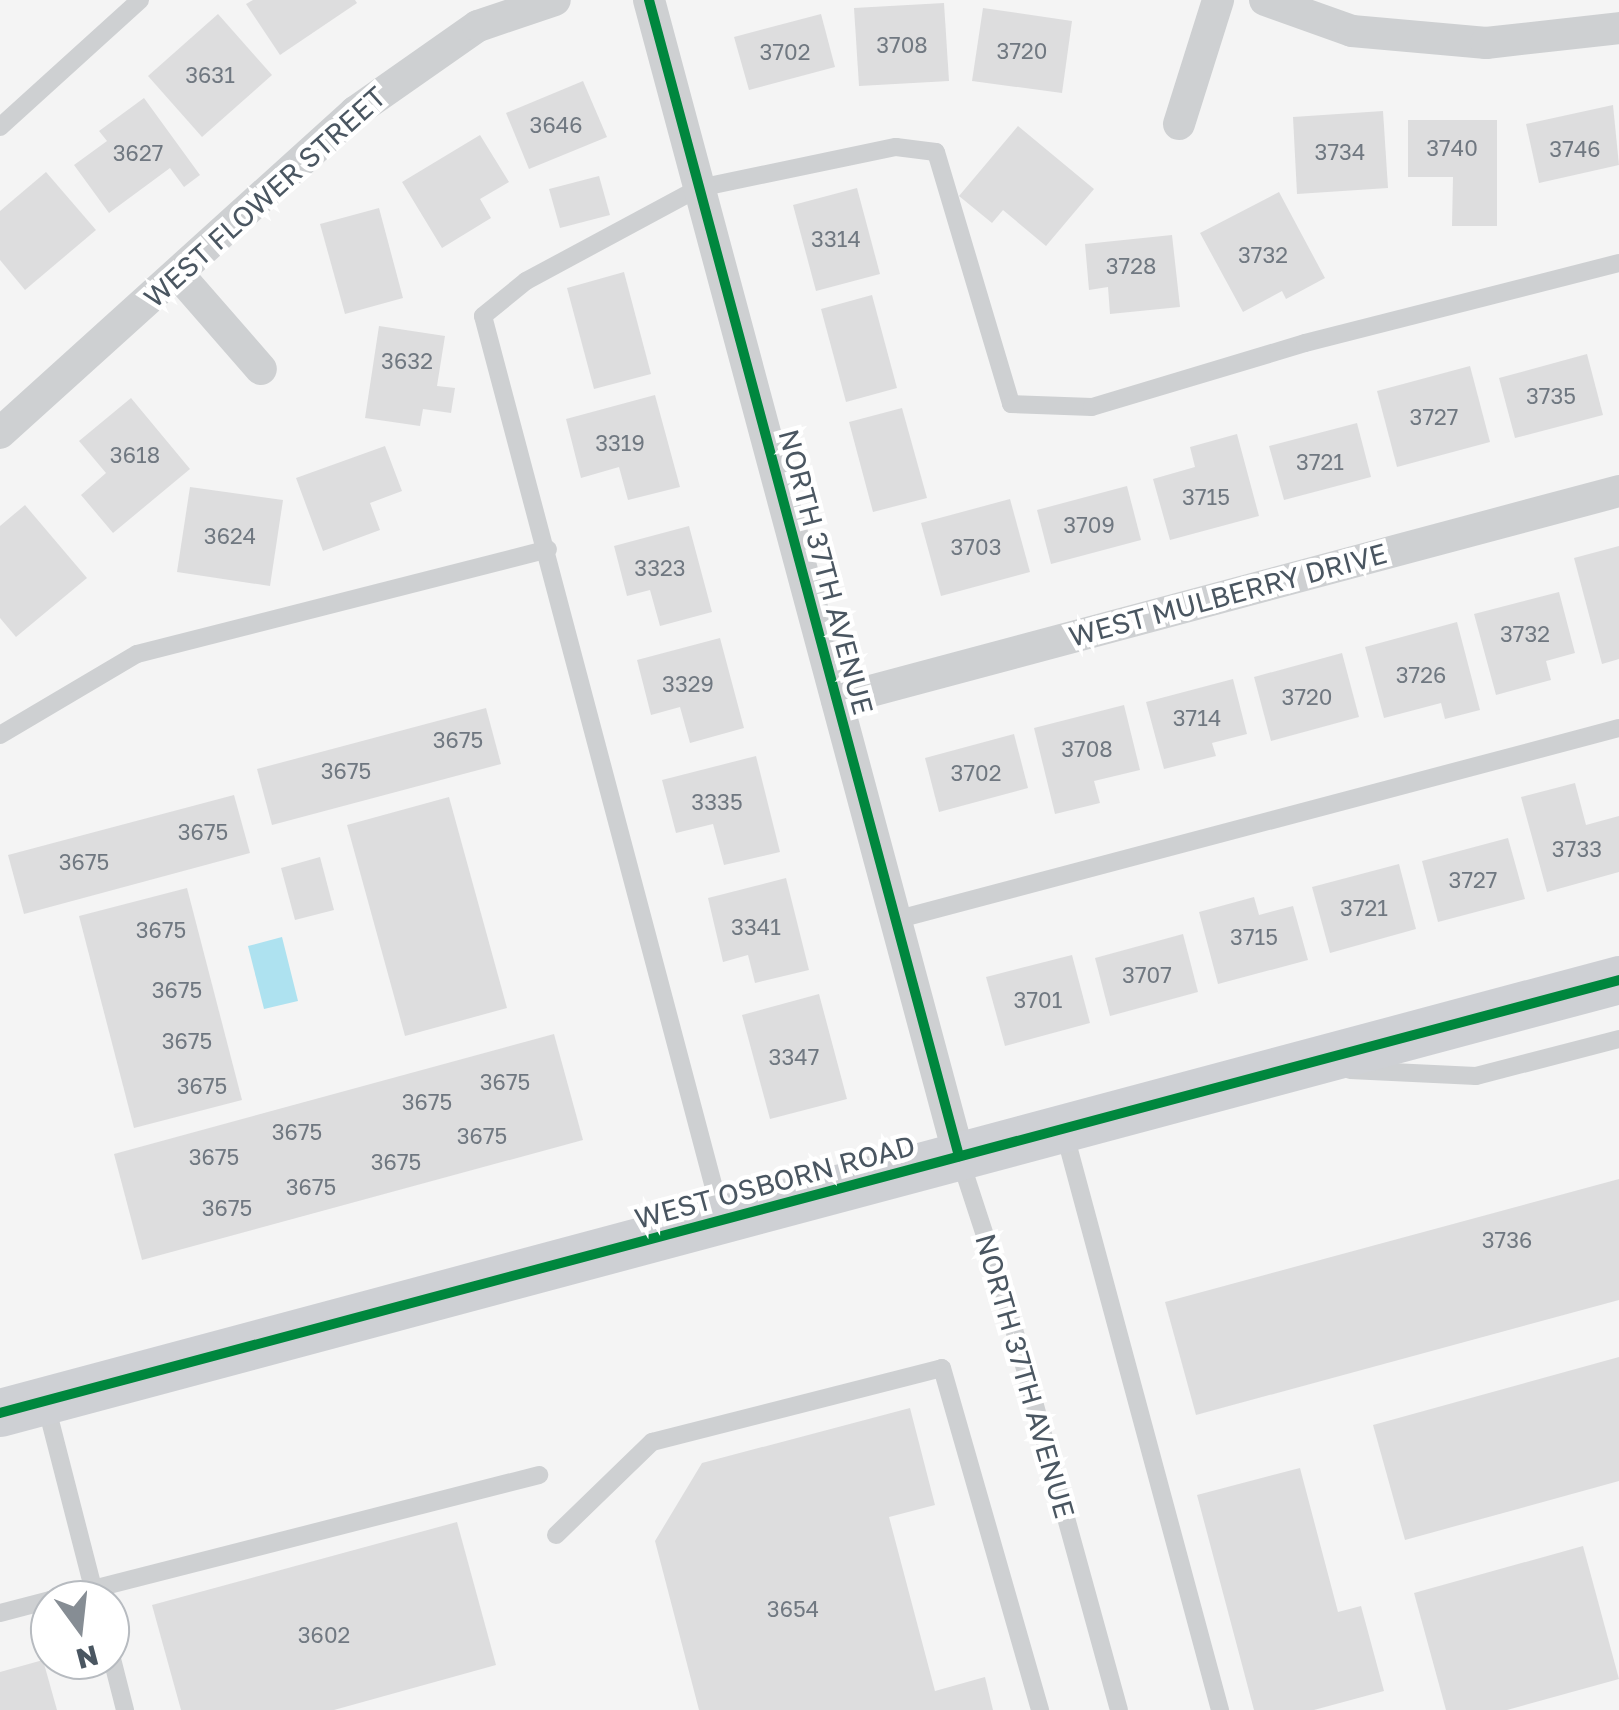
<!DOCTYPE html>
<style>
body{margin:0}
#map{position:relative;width:1619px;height:1710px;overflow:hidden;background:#f4f4f4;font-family:"Golos Text",sans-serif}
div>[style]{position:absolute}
.water>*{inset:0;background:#aee2f0}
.building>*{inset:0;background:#ddddde}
.lane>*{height:18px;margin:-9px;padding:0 9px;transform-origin:9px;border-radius:9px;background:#ced0d2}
.street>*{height:32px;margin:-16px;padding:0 16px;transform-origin:16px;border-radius:16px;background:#ced0d2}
.secondary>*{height:48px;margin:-24px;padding:0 24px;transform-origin:24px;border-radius:24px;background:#ced0d4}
.cycleway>*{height:10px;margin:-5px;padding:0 5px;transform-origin:5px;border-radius:5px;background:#00873e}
span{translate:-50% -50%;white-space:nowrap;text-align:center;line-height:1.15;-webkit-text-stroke:9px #fff;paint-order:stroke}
.number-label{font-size:22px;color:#707881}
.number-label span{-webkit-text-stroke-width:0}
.street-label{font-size:28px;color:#4a5661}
.north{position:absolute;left:30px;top:1580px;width:100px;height:100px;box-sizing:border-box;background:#fff;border:2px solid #b7bbc0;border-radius:50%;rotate:165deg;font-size:28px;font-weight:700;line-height:40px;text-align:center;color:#4a5661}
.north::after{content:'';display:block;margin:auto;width:35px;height:45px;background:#868d94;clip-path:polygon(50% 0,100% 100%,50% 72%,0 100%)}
</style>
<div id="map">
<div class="water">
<div style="clip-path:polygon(282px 937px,298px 1001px,264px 1009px,248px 946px)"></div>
</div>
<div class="building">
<div style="clip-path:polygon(253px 0,355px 0,357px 3px,280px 55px,246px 4px)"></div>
<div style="clip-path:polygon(944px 3px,949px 81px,859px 86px,854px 8px)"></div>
<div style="clip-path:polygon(983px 8px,1072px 21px,1062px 93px,972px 81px)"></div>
<div style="clip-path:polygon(218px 14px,272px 75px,202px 137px,148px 76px)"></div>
<div style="clip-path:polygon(821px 14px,835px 67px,749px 90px,734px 37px)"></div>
<div style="clip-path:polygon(583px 81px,607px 137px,529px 169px,506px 113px)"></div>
<div style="clip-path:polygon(144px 98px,200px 175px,184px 187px,170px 168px,109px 213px,74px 165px,107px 141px,99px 131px)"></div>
<div style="clip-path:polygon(1613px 105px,1619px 165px,1539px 183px,1526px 124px)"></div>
<div style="clip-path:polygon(1383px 111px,1388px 188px,1297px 194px,1293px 117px)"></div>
<div style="clip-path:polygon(1408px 120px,1497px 120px,1497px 226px,1452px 226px,1453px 177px,1408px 177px)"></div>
<div style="clip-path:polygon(1018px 126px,1094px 189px,1046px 246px,1003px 210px,992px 223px,959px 196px)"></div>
<div style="clip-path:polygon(480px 135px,509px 182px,480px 199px,491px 218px,442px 248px,402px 182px)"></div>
<div style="clip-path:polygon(46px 172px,96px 230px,25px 290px,0 260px,0 211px)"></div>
<div style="clip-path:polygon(599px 176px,610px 215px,560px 228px,549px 189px)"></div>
<div style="clip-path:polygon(857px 188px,880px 274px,816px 291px,793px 205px)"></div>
<div style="clip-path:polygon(1279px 192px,1325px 278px,1286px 299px,1282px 291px,1243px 312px,1200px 233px)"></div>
<div style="clip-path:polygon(379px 208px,403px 298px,345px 314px,320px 224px)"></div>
<div style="clip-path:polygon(1172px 235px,1180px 307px,1110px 314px,1108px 287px,1089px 290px,1085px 244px)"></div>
<div style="clip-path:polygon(624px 272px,651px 374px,594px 389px,567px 288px)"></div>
<div style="clip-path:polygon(872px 295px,897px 388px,846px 402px,821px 309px)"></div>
<div style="clip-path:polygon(379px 326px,445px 336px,437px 386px,455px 388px,451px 413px,423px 409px,420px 426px,365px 418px)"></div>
<div style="clip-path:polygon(1587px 354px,1603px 415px,1515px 438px,1499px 378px)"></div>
<div style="clip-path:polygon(1470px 366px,1490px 442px,1397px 467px,1377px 391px)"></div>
<div style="clip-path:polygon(655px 395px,680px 487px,628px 500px,619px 467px,581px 478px,566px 419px)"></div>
<div style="clip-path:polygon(131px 398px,190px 469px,113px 533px,81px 495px,106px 473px,79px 441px)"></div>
<div style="clip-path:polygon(902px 408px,927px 498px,873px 512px,849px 422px)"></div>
<div style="clip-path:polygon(1357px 423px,1371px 477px,1284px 500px,1269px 446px)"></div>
<div style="clip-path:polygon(1237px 434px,1259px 516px,1170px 540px,1153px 479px,1195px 467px,1190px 447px)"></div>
<div style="clip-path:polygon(385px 446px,402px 491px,370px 503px,380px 530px,323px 551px,296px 478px)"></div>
<div style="clip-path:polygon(1127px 486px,1141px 540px,1051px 564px,1037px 510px)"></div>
<div style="clip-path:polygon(190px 487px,283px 500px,270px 586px,177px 572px)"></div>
<div style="clip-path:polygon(1010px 499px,1030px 572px,941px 596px,921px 523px)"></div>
<div style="clip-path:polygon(25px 505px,87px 578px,16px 637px,0 618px,0 526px)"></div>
<div style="clip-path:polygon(689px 526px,712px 612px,660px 626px,650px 590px,627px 596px,614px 546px)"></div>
<div style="clip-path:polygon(1619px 546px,1619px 659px,1602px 664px,1574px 558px)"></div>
<div style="clip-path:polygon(1559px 592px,1575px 653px,1546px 661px,1551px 680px,1496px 695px,1474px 614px)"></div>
<div style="clip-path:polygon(1457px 622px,1480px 710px,1445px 719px,1441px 703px,1384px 718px,1365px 647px)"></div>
<div style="clip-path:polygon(720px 638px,744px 728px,690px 743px,680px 707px,651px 715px,637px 660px)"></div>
<div style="clip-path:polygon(1342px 653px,1359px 717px,1271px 741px,1254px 677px)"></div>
<div style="clip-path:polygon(1233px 679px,1247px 734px,1212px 743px,1216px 756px,1164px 769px,1146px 702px)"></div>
<div style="clip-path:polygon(1124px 705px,1140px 770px,1094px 781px,1100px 803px,1055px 814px,1034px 728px)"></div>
<div style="clip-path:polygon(486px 708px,501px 764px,272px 825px,257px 769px)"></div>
<div style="clip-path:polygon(1014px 734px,1028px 788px,939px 812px,925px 758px)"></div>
<div style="clip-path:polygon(756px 756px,780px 852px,724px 865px,713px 824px,676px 833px,662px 780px)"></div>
<div style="clip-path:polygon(1575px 783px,1586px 825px,1619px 816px,1619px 872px,1547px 892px,1521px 797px)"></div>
<div style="clip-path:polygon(234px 795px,250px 853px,24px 914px,8px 855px)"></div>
<div style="clip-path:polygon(449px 797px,507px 1008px,405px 1036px,347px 825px)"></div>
<div style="clip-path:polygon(1508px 838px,1525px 899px,1438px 922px,1422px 861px)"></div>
<div style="clip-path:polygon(320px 857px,334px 910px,295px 920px,281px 868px)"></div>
<div style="clip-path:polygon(1399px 864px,1416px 929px,1330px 953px,1312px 887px)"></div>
<div style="clip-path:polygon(786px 878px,809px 970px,755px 983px,748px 955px,723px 962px,708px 898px)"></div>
<div style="clip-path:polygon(187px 888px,242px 1100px,134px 1128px,79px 916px)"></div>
<div style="clip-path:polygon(1254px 897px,1259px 915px,1293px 906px,1308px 960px,1218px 984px,1199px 912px)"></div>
<div style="clip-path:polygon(1183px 934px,1198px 992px,1110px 1016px,1095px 958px)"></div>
<div style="clip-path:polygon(1072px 955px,1090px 1023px,1005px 1046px,986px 977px)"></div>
<div style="clip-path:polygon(819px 994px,847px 1099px,770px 1119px,742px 1015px)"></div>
<div style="clip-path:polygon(554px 1034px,583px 1140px,142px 1260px,114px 1154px)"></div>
<div style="clip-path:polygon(1619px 1179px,1619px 1300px,1196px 1415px,1165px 1302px)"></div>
<div style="clip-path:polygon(1619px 1357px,1619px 1481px,1405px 1540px,1373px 1425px)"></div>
<div style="clip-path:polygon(910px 1408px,935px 1505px,889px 1517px,935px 1691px,985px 1677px,993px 1710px,699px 1710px,655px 1541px,702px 1463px)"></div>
<div style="clip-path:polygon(1300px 1468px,1338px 1612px,1361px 1606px,1384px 1691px,1314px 1710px,1254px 1710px,1197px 1495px)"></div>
<div style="clip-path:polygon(457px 1522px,496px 1665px,334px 1710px,181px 1710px,152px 1605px)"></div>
<div style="clip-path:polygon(1583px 1546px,1619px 1679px,1507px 1710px,1446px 1710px,1414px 1593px)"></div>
<div style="clip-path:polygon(43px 1660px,57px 1710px,0 1710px,0 1672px)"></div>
</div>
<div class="lane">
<div style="left:0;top:127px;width:189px;rotate:-42.2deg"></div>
<div style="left:0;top:735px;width:159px;rotate:-30.6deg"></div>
<div style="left:137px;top:654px;width:424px;rotate:-14.3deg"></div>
<div style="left:895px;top:920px;width:749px;rotate:-14.85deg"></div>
<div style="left:1350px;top:1070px;width:126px;rotate:2.7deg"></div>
<div style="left:1476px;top:1076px;width:148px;rotate:-14.5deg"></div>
<div style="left:1064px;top:1131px;width:600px;rotate:74.92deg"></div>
<div style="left:959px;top:1156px;width:151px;rotate:71.9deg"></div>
<div style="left:1006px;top:1300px;width:425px;rotate:74.6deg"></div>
<div style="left:722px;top:1218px;width:933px;rotate:-104.84deg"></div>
<div style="left:483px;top:316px;width:55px;rotate:-39.1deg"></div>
<div style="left:526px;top:281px;width:196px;rotate:-28.3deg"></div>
<div style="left:699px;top:188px;width:201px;rotate:-11.8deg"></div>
<div style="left:896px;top:147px;width:40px;rotate:7.1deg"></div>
<div style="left:936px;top:152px;width:263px;rotate:73.4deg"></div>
<div style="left:1011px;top:404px;width:81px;rotate:2.1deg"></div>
<div style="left:1092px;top:407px;width:222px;rotate:-16.7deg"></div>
<div style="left:1305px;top:343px;width:324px;rotate:-14.3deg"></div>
<div style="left:45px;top:1401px;width:204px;rotate:75.6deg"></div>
<div style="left:556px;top:1535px;width:134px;rotate:-44.1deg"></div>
<div style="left:652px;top:1442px;width:299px;rotate:-14.3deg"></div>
<div style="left:942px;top:1368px;width:356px;rotate:74deg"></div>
<div style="left:50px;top:1600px;width:505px;rotate:-14.34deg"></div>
<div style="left:0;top:1613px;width:52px;rotate:-14.6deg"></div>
<div style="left:110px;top:1651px;width:61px;rotate:75.7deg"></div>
</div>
<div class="street">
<div style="left:649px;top:0;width:1197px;rotate:74.99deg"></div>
<div style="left:1265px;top:0;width:92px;rotate:19.6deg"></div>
<div style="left:1352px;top:31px;width:135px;rotate:5.1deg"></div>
<div style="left:1486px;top:43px;width:134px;rotate:-6.4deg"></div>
<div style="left:1179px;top:124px;width:130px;rotate:-72.5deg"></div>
<div style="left:178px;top:274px;width:126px;rotate:48.9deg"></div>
<div style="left:0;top:433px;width:479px;rotate:-42.1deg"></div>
<div style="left:355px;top:112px;width:150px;rotate:-35deg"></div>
<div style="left:478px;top:26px;width:81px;rotate:-18.7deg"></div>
<div style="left:837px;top:700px;width:809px;rotate:-14.96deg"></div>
</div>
<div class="secondary">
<div style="left:0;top:1413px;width:1676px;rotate:-14.97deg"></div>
</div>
<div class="cycleway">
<div style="left:649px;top:0;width:1197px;rotate:74.99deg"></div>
<div style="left:0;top:1413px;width:1676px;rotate:-14.97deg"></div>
</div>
<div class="number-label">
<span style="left:902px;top:45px">3708</span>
<span style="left:1022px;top:51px">3720</span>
<span style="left:785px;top:52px">3702</span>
<span style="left:210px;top:75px">3631</span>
<span style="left:556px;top:125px">3646</span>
<span style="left:1452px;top:148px">3740</span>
<span style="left:1575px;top:149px">3746</span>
<span style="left:1340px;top:152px">3734</span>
<span style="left:138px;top:153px">3627</span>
<span style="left:836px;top:239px">3314</span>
<span style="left:1263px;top:255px">3732</span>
<span style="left:1131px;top:266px">3728</span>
<span style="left:407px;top:361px">3632</span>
<span style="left:1551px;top:396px">3735</span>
<span style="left:1434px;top:417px">3727</span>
<span style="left:620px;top:443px">3319</span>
<span style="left:135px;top:455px">3618</span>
<span style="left:1320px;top:462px">3721</span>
<span style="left:1206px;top:497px">3715</span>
<span style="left:1089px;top:525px">3709</span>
<span style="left:230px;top:536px">3624</span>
<span style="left:976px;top:547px">3703</span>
<span style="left:660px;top:568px">3323</span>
<span style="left:1525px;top:634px">3732</span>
<span style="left:1421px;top:675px">3726</span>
<span style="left:688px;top:684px">3329</span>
<span style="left:1307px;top:697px">3720</span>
<span style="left:1197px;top:718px">3714</span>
<span style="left:458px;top:740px">3675</span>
<span style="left:1087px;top:749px">3708</span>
<span style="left:346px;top:771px">3675</span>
<span style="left:976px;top:773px">3702</span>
<span style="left:717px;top:802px">3335</span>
<span style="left:203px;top:832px">3675</span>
<span style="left:1577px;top:849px">3733</span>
<span style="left:84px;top:862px">3675</span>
<span style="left:1473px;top:880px">3727</span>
<span style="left:1364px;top:908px">3721</span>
<span style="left:756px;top:927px">3341</span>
<span style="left:161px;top:930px">3675</span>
<span style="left:1254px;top:937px">3715</span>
<span style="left:1147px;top:975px">3707</span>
<span style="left:177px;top:990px">3675</span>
<span style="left:1038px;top:1000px">3701</span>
<span style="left:187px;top:1041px">3675</span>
<span style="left:794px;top:1057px">3347</span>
<span style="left:505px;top:1082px">3675</span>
<span style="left:202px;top:1086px">3675</span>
<span style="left:427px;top:1102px">3675</span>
<span style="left:297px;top:1132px">3675</span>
<span style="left:482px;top:1136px">3675</span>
<span style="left:214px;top:1157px">3675</span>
<span style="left:396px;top:1162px">3675</span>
<span style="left:311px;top:1187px">3675</span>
<span style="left:227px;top:1208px">3675</span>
<span style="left:1507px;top:1240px">3736</span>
<span style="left:793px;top:1609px">3654</span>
<span style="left:324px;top:1635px">3602</span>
</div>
<div class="street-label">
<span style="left:265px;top:197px;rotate:-42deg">WEST FLOWER STREET</span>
<span style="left:826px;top:572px;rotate:75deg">NORTH 37TH AVENUE</span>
<span style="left:1228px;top:595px;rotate:-15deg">WEST MULBERRY DRIVE</span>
<span style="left:775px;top:1182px;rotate:-15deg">WEST OSBORN ROAD</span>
<span style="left:1025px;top:1376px;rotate:74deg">NORTH 37TH AVENUE</span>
</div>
<div class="north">N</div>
</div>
